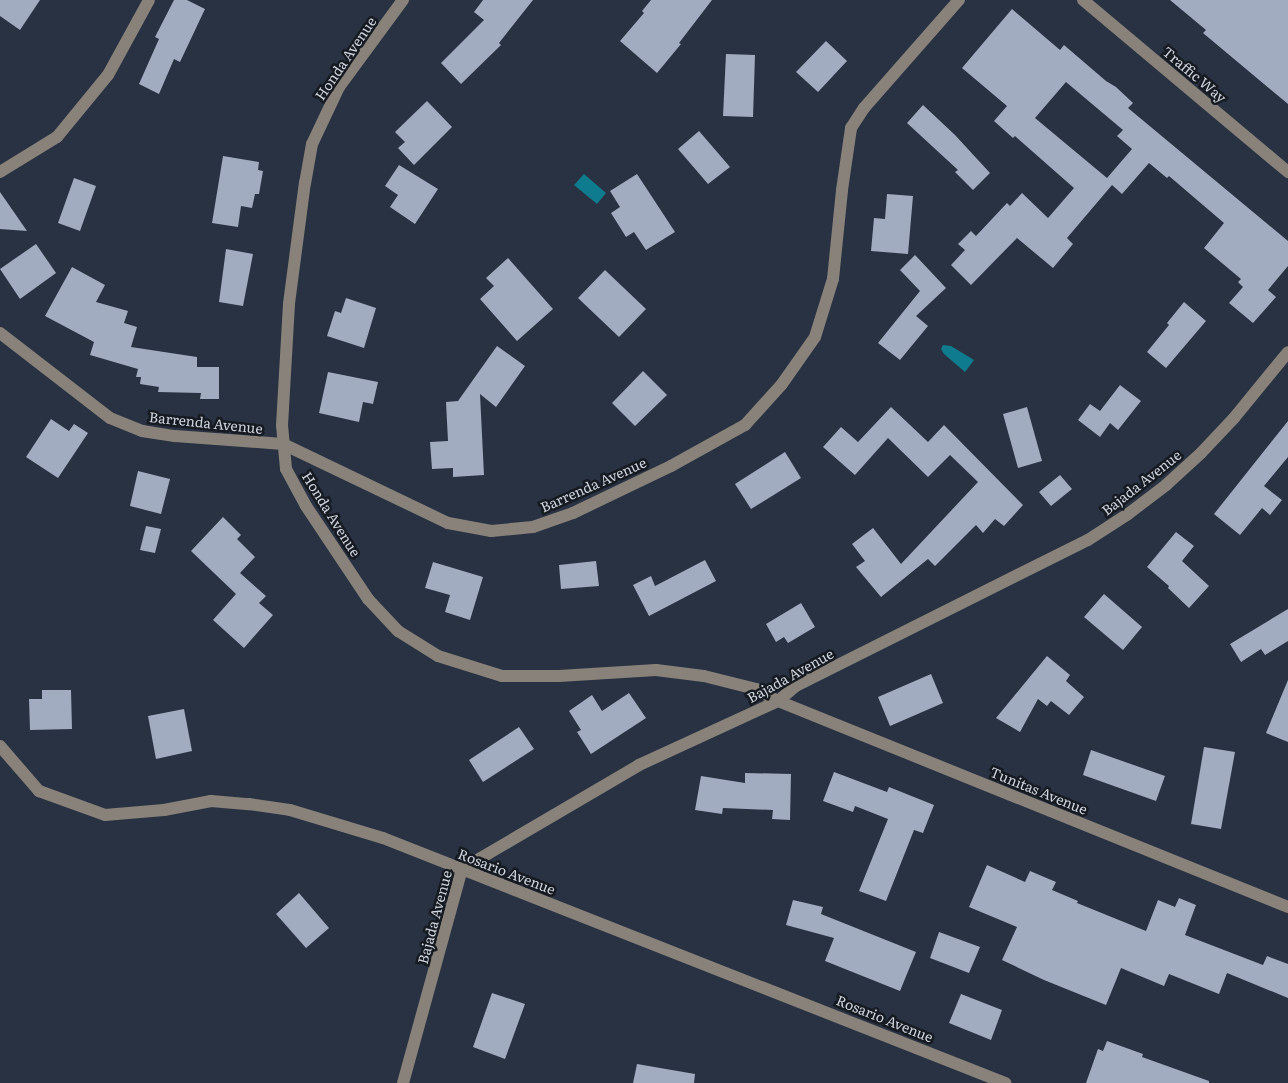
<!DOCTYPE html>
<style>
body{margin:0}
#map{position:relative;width:1288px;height:1083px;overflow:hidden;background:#293242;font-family:Literata,serif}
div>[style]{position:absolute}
.water>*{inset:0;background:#0e7c8e}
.building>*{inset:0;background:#a1acc0}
.minor>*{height:12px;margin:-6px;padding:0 6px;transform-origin:6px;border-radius:6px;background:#88827a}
span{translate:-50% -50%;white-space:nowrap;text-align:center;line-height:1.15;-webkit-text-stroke:5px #161a21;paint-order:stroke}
.street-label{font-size:14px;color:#ced4de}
</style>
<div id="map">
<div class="water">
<div style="clip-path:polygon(584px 174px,606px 193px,597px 204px,574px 185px)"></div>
<div style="clip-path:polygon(943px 345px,951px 346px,974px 360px,965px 372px,944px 354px,941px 349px)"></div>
</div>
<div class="building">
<div style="clip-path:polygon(0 0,40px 0,20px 30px,0 16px)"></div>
<div style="clip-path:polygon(174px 0,187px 0,205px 9px,180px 62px,174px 59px,159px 94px,139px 84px,159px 39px,155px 37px)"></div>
<div style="clip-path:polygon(483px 0,533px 0,499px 43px,501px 45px,461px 84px,441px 63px,484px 20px,474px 12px)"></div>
<div style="clip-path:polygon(651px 0,712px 0,679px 43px,681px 44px,657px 73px,620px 41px,644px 13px,642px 11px)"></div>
<div style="clip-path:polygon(1170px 0,1288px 0,1288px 104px,1203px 33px,1206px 30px)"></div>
<div style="clip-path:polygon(evenodd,1012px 9px,1060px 50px,1064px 45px,1106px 81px,1116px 87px,1133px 103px,1128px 108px,1288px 241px,1288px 266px,1268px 290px,1276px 297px,1253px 323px,1229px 303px,1243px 287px,1238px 282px,1241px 279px,1204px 248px,1224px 223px,1169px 176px,1167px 178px,1149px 163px,1122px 194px,1112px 185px,1067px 238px,1073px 244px,1053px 268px,1017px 238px,971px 285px,951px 265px,965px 250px,958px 244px,971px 231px,976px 236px,1007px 203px,1010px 206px,1022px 193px,1048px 218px,1074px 188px,1015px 136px,1013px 138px,994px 121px,1007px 106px,962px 68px,1012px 9px,1066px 82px,1123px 130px,1117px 136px,1132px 149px,1107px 178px,1035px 118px,1066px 82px)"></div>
<div style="clip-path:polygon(826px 41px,847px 61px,818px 92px,796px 72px)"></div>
<div style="clip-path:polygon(726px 54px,755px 55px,753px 117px,723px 116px)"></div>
<div style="clip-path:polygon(427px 101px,452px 127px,414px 165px,398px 148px,405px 142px,395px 132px)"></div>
<div style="clip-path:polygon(923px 105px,955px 135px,990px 173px,973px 190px,955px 172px,958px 170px,907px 123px)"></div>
<div style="clip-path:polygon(699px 131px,730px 167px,708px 184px,678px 149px)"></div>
<div style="clip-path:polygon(223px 156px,259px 162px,258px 170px,263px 171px,259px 194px,255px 194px,252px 208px,241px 206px,238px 227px,212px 223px)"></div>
<div style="clip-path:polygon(399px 165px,438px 189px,415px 224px,390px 207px,398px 195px,385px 186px)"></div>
<div style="clip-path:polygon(637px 174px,675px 232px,646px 250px,634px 232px,626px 237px,611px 213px,620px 207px,610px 191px)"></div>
<div style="clip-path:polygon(74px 178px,96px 186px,80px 231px,58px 223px)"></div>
<div style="clip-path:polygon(0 192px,27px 231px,0 229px)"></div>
<div style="clip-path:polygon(887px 194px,913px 196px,908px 254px,871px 251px,874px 218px,885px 219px)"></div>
<div style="clip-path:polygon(36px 244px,56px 273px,20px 299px,0 269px)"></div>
<div style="clip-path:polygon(226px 249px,253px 254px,243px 306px,219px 302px)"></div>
<div style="clip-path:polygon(915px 255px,946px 288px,916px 316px,928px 326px,900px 360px,878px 343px,920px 291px,900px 270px)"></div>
<div style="clip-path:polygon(508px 258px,553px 309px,517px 341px,480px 299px,494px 286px,486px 278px)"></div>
<div style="clip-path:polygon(72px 267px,105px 285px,96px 302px,128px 311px,124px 323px,137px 327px,131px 347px,197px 357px,197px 367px,219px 367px,219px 399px,200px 399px,201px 393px,158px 392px,159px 387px,140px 384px,141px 377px,136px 377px,138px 369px,90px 355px,94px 342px,45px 316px)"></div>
<div style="clip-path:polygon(605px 270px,646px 309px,619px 337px,578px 298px)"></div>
<div style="clip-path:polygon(346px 298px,376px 308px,364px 348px,327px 336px,335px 311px,341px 313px)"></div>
<div style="clip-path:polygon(1184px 302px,1206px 321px,1166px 368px,1147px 352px,1169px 325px,1167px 323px)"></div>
<div style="clip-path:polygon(497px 346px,525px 366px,496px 407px,480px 394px,484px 475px,453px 477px,453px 468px,432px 469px,430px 442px,448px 441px,446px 402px,458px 401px)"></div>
<div style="clip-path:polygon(643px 371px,667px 395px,635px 426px,612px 403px)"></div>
<div style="clip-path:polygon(328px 372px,378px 382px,373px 404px,363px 402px,359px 422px,319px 413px)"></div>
<div style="clip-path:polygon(1120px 385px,1141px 401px,1118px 430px,1110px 423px,1100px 437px,1078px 420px,1090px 404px,1100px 411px)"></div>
<div style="clip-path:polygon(891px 407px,928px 442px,944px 425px,1023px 505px,1004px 526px,995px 519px,983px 533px,976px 525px,935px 566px,928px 559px,881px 597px,856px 567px,865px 561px,852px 544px,873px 528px,901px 564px,978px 482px,950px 455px,928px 477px,888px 438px,855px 475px,823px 447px,841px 427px,858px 442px)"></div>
<div style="clip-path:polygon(1027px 407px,1042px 461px,1018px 468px,1003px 414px)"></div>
<div style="clip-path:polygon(51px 419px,69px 431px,74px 424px,88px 433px,58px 478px,26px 457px)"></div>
<div style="clip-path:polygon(1288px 421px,1288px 457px,1264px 486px,1282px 500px,1270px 515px,1262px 508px,1240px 535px,1214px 514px)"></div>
<div style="clip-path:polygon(785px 452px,801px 478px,751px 509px,735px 484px)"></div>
<div style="clip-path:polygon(138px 471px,170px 479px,161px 514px,130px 506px)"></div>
<div style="clip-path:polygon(1060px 475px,1072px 489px,1051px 506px,1039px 492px)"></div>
<div style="clip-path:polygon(223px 517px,241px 535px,237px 539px,255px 557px,240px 573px,266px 596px,259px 603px,273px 615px,244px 648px,213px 620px,236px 594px,191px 551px)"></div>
<div style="clip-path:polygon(146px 526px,161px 529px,155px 553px,140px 550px)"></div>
<div style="clip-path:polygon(1176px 532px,1194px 546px,1182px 561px,1209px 586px,1189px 608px,1168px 588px,1169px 586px,1147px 567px)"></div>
<div style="clip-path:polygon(705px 560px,716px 581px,649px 616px,633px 585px,651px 576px,655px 586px)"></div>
<div style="clip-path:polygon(596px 561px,599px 586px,561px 589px,559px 565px)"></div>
<div style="clip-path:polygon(433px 562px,483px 577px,470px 620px,445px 612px,450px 595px,425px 588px)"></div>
<div style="clip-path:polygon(1104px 594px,1142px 627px,1123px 650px,1084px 617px)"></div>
<div style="clip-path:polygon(801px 603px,815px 627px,788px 643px,784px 637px,776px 642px,766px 624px)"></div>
<div style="clip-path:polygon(1288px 609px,1288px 641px,1265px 655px,1261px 649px,1241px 662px,1230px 644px)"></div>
<div style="clip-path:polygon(1047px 656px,1070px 675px,1066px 681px,1084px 697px,1069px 715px,1051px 701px,1047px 706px,1038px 699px,1020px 732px,996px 718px)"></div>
<div style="clip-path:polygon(931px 674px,943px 703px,890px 726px,878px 697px)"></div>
<div style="clip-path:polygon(1288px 680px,1288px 742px,1266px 733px)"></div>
<div style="clip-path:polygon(42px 690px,71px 690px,72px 729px,30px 730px,29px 699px,42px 699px)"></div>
<div style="clip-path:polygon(629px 693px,646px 718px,591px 754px,577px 732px,581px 730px,569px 711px,592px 695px,602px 711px)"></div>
<div style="clip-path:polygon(184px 709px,192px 751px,156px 759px,148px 716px)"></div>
<div style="clip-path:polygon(519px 727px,534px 749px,483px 782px,469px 760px)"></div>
<div style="clip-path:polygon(1204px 747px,1235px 752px,1221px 829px,1191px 824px)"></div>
<div style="clip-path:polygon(1091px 750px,1165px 776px,1156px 801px,1083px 775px)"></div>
<div style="clip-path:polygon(834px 772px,887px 792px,889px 787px,934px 805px,923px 833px,914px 830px,886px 901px,859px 891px,888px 819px,855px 806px,853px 812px,823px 801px)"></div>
<div style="clip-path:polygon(745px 773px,791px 774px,790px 820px,772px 819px,773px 810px,723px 808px,722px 814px,695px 810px,701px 776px,745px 783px)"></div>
<div style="clip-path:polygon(987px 865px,1025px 882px,1030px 871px,1056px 882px,1052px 890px,1078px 901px,1077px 903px,1146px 931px,1158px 900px,1175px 907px,1179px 898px,1196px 905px,1185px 935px,1263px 965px,1267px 956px,1288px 964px,1288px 998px,1227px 973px,1219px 994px,1169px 974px,1164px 986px,1121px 968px,1106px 1005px,1044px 980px,1002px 960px,1017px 927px,969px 907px)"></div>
<div style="clip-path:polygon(299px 893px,329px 928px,306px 948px,276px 914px)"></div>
<div style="clip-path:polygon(793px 900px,823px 907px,821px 914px,916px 952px,900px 991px,825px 961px,834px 938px,786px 925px)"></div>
<div style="clip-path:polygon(939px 932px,980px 947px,969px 973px,930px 958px)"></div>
<div style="clip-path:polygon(492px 993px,525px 1004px,505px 1059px,473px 1047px)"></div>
<div style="clip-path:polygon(961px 994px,1002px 1010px,991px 1040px,949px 1023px)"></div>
<div style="clip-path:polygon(1107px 1041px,1143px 1054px,1142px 1057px,1209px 1081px,1209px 1083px,1086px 1083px,1098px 1049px,1103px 1051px)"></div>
<div style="clip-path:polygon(637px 1064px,695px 1074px,694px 1083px,633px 1083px)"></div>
</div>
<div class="minor">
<div style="left:403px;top:0;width:108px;rotate:126.3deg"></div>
<div style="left:339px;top:87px;width:63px;rotate:115.3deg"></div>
<div style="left:312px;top:144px;width:39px;rotate:100deg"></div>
<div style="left:305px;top:182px;width:123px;rotate:97.5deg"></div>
<div style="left:289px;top:304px;width:121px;rotate:93.3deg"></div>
<div style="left:282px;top:425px;width:44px;rotate:84.8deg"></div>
<div style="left:286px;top:469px;width:42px;rotate:61.6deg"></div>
<div style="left:306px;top:506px;width:112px;rotate:56.3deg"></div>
<div style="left:368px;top:599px;width:44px;rotate:46.8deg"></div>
<div style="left:398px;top:631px;width:47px;rotate:32deg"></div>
<div style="left:438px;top:656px;width:67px;rotate:17.4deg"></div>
<div style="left:502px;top:676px;width:57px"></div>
<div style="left:559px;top:676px;width:97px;rotate:-3.5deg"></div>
<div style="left:656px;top:670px;width:48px;rotate:7.1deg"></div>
<div style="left:704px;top:676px;width:54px;rotate:14deg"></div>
<div style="left:756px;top:689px;width:25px;rotate:29deg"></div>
<div style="left:778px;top:701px;width:550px;rotate:21.99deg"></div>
<div style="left:1083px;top:0;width:268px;rotate:40deg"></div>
<div style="left:0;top:172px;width:67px;rotate:-31.6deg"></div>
<div style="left:57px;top:137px;width:80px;rotate:-50.6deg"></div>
<div style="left:108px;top:75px;width:85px;rotate:-61.3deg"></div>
<div style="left:0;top:333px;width:139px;rotate:37.7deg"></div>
<div style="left:110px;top:418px;width:35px;rotate:22deg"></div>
<div style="left:142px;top:431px;width:33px;rotate:9deg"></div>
<div style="left:175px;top:436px;width:108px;rotate:4.2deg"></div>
<div style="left:283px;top:444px;width:183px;rotate:25.6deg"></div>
<div style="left:448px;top:523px;width:44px;rotate:10.5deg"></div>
<div style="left:491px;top:531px;width:42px;rotate:-5.4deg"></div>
<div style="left:533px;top:527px;width:42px;rotate:-19.3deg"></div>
<div style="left:573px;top:513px;width:109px;rotate:-25.6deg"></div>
<div style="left:671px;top:466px;width:85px;rotate:-29deg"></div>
<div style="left:745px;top:425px;width:55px;rotate:-47.9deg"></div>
<div style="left:782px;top:384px;width:57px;rotate:-54.9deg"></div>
<div style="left:815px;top:337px;width:61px;rotate:-72.8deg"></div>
<div style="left:833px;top:279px;width:89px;rotate:-84.2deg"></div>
<div style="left:842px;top:190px;width:63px;rotate:-81.7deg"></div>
<div style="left:851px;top:128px;width:24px;rotate:-57deg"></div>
<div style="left:864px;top:108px;width:144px;rotate:-48.7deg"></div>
<div style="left:0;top:746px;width:60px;rotate:49.1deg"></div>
<div style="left:39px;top:791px;width:70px;rotate:20deg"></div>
<div style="left:105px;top:815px;width:59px;rotate:-4.8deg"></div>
<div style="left:164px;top:810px;width:48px;rotate:-10.8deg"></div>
<div style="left:211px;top:801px;width:38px;rotate:5deg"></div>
<div style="left:249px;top:804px;width:41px;rotate:8.3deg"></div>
<div style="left:290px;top:810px;width:97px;rotate:16.8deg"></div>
<div style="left:383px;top:838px;width:669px;rotate:21.5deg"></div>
<div style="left:403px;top:1083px;width:222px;rotate:-74.6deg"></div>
<div style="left:462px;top:869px;width:205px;rotate:-30.4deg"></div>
<div style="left:639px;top:765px;width:153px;rotate:-24.7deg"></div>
<div style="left:778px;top:701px;width:23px;rotate:-40deg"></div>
<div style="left:796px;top:686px;width:326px;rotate:-26.6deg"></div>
<div style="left:1088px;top:540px;width:48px;rotate:-33deg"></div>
<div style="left:1128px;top:514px;width:48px;rotate:-37.3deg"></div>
<div style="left:1166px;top:485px;width:47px;rotate:-42.4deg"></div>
<div style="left:1201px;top:453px;width:48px;rotate:-46.7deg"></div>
<div style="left:1234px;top:418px;width:85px;rotate:-50.7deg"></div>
</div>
<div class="street-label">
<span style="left:345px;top:58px;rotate:-56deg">Honda Avenue</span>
<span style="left:1195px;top:74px;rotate:40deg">Traffic Way</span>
<span style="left:206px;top:422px;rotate:6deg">Barrenda Avenue</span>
<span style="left:1141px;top:482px;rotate:-38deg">Bajada Avenue</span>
<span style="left:593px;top:484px;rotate:-24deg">Barrenda Avenue</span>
<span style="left:332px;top:514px;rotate:58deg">Honda Avenue</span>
<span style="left:790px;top:675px;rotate:-29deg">Bajada Avenue</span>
<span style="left:1039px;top:790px;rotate:22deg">Tunitas Avenue</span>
<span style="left:507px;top:871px;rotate:21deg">Rosario Avenue</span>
<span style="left:434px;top:917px;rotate:-75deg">Bajada Avenue</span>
<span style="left:885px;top:1018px;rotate:22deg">Rosario Avenue</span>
</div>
</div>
